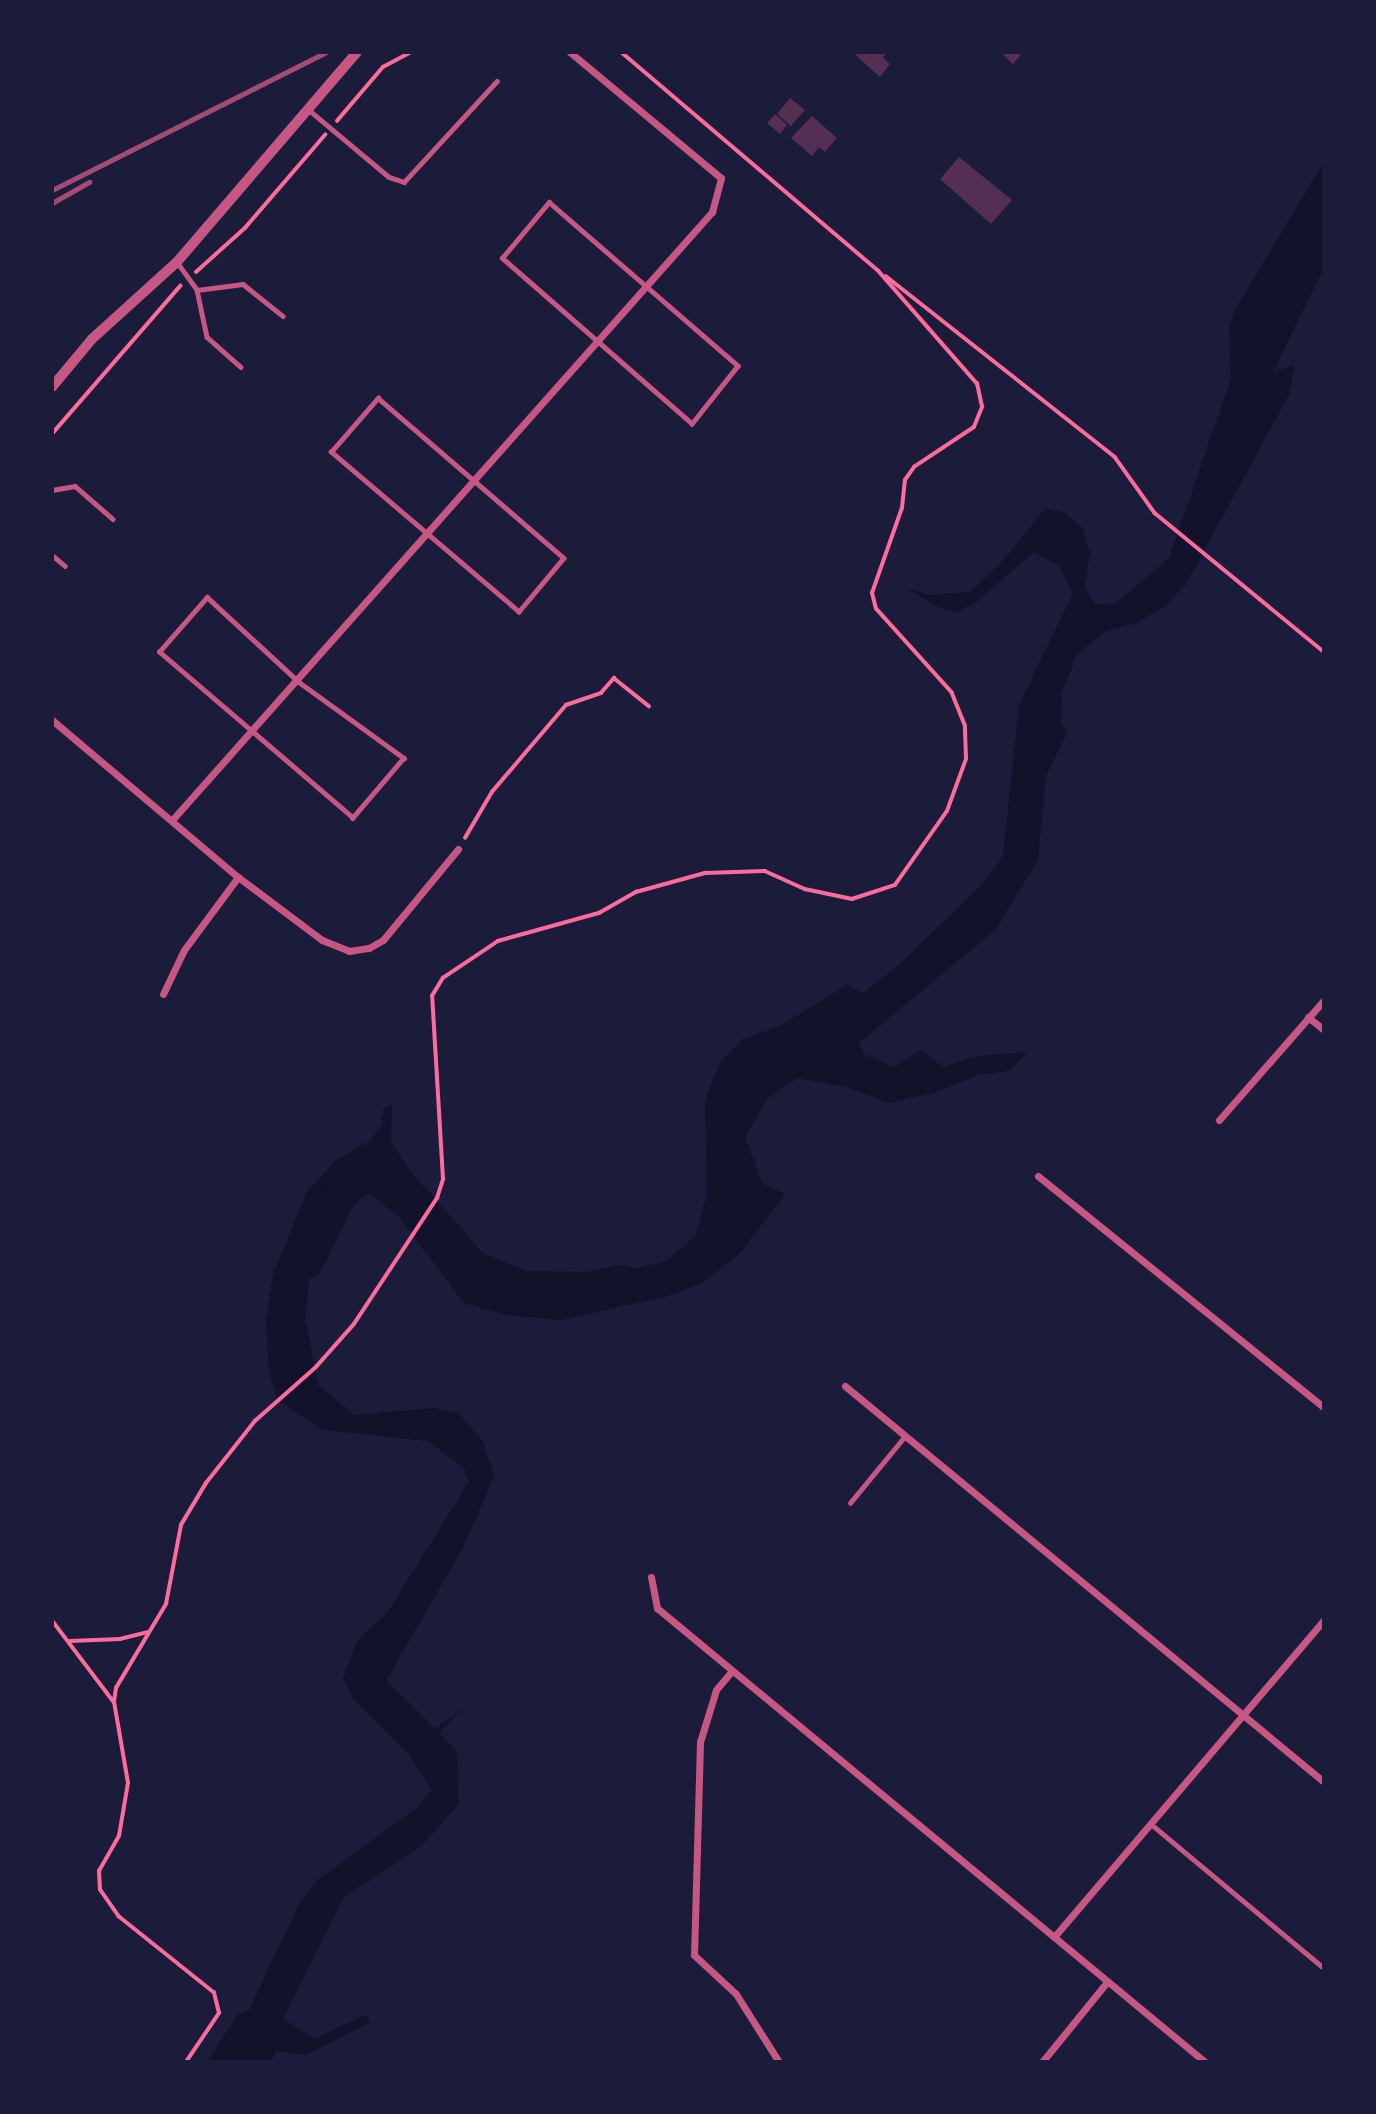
<!DOCTYPE html>
<style>
body{margin:0}
#map{position:relative;width:1376px;height:2114px;overflow:hidden;background:#1b1b3a;font-family:"Zilla Slab",serif}
div>[style]{position:absolute}
.water>*{inset:0;background:#12122b}
.river>*{height:35px;margin:-17.5px;padding:0 17.5px;transform-origin:17.5px;border-radius:17.5px;background:#12122b}
.building>*{inset:0;background:#542f53}
.path>*{height:3.5px;margin:-1.75px;padding:0 1.75px;transform-origin:1.75px;border-radius:1.75px;background:#ff6b9d}
.service>*{height:4.5px;margin:-2.25px;padding:0 2.25px;transform-origin:2.25px;border-radius:2.25px;background:#c65784}
.minor>*{height:7px;margin:-3.5px;padding:0 3.5px;transform-origin:3.5px;border-radius:3.5px;background:#c65784}
.tertiary>*{height:10px;margin:-5px;padding:0 5px;transform-origin:5px;border-radius:5px;background:#c65784}
.rail>*{height:5px;margin:-2.5px;padding:0 2.5px;transform-origin:2.5px;border-radius:2.5px;background:#a44b75}
span{translate:-50% -50%;white-space:nowrap;text-align:center;line-height:1.15;-webkit-text-stroke:7px #1b1b3a;paint-order:stroke}
.frame{position:absolute;inset:0;border:54px solid #1b1b3a;pointer-events:none}
</style>
<div id="map">
<div class="water">
<div style="clip-path:polygon(1323px 163px,1323px 270px,1273px 372px,1294px 365px,1290px 393px,1186px 584px,1166px 606px,1136px 623px,1104px 632px,1077px 655px,1062px 692px,1061px 724px,1068px 731px,1046px 776px,1038px 860px,996px 929px,859px 1043px,864px 1054px,894px 1067px,921px 1050px,943px 1067px,977px 1056px,1028px 1052px,1008px 1071px,978px 1075px,936px 1092px,890px 1103px,843px 1086px,797px 1078px,768px 1098px,745px 1136px,762px 1183px,785px 1194px,741px 1252px,704px 1282px,668px 1296px,561px 1320px,506px 1315px,464px 1303px,399px 1217px,364px 1189px,340px 1192px,322px 1223px,310px 1270px,305px 1319px,318px 1385px,354px 1415px,435px 1408px,458px 1413px,483px 1441px,494px 1476px,463px 1548px,386px 1681px,435px 1729px,463px 1708px,439px 1733px,457px 1752px,458px 1805px,420px 1847px,344px 1897px,283px 2019px,315px 2039px,365px 2015px,371px 2022px,306px 2055px,276px 2051px,271px 2061px,207px 2062px,238px 2014px,249px 2010px,298px 1906px,316px 1881px,418px 1807px,432px 1790px,407px 1752px,353px 1698px,343px 1678px,357px 1641px,387px 1613px,469px 1482px,464px 1468px,428px 1441px,323px 1430px,277px 1400px,269px 1372px,266px 1320px,273px 1274px,306px 1193px,336px 1160px,368px 1142px,381px 1127px,384px 1108px,392px 1104px,391px 1142px,408px 1168px,483px 1253px,526px 1271px,587px 1272px,620px 1265px,636px 1269px,666px 1261px,695px 1237px,707px 1193px,705px 1100px,720px 1063px,743px 1039px,780px 1026px,847px 985px,863px 993px,899px 965px,983px 883px,1003px 856px,1019px 705px,1072px 595px,1060px 566px,1034px 552px,974px 604px,956px 612px,938px 607px,907px 588px,929px 595px,969px 592px,999px 565px,1046px 508px,1064px 512px,1082px 528px,1090px 553px,1085px 587px,1095px 604px,1114px 605px,1169px 558px,1231px 379px,1229px 329px,1234px 312px)"></div>
</div>
<div class="river">
<div style="left:306px;top:1261px;width:77px;rotate:-63.8deg"></div>
<div style="left:340px;top:1192px;width:41px;rotate:-37.1deg"></div>
</div>
<div class="building">
<div style="clip-path:polygon(852px 52px,887px 52px,883px 58px,890px 64px,880px 77px)"></div>
<div style="clip-path:polygon(1000px 52px,1023px 52px,1013px 64px)"></div>
<div style="clip-path:polygon(790px 98px,805px 110px,791px 126px,777px 114px)"></div>
<div style="clip-path:polygon(775px 114px,787px 125px,780px 134px,767px 123px)"></div>
<div style="clip-path:polygon(812px 116px,837px 138px,825px 152px,819px 147px,812px 156px,791px 138px)"></div>
<div style="clip-path:polygon(959px 157px,1012px 200px,991px 224px,940px 179px)"></div>
</div>
<div class="path">
<div style="left:337px;top:121px;width:71px;rotate:-49.6deg"></div>
<div style="left:383px;top:67px;width:32px;rotate:-28deg"></div>
<div style="left:196px;top:272px;width:66px;rotate:-41.9deg"></div>
<div style="left:245px;top:228px;width:123px;rotate:-49.3deg"></div>
<div style="left:886px;top:276px;width:292px;rotate:38.3deg"></div>
<div style="left:1115px;top:457px;width:69px;rotate:54.5deg"></div>
<div style="left:1155px;top:513px;width:219px;rotate:39.4deg"></div>
<div style="left:52px;top:434px;width:196px;rotate:-49.1deg"></div>
<div style="left:465px;top:838px;width:53px;rotate:-59.6deg"></div>
<div style="left:492px;top:792px;width:114px;rotate:-49.6deg"></div>
<div style="left:566px;top:705px;width:37px;rotate:-19deg"></div>
<div style="left:601px;top:693px;width:20px;rotate:-49deg"></div>
<div style="left:614px;top:678px;width:45px;rotate:38.7deg"></div>
<div style="left:52px;top:1620px;width:103px;rotate:52.9deg"></div>
<div style="left:70px;top:1641px;width:50px;rotate:-2.3deg"></div>
<div style="left:120px;top:1639px;width:29px;rotate:-14deg"></div>
<div style="left:186px;top:2062px;width:59px;rotate:-56deg"></div>
<div style="left:219px;top:2013px;width:21px;rotate:-104deg"></div>
<div style="left:214px;top:1993px;width:122px;rotate:-141.3deg"></div>
<div style="left:119px;top:1917px;width:33px;rotate:-125deg"></div>
<div style="left:100px;top:1890px;width:19px;rotate:-93deg"></div>
<div style="left:99px;top:1871px;width:40px;rotate:-60.3deg"></div>
<div style="left:119px;top:1836px;width:54px;rotate:-80.4deg"></div>
<div style="left:128px;top:1783px;width:82px;rotate:-99.8deg"></div>
<div style="left:114px;top:1702px;width:14px;rotate:-82deg"></div>
<div style="left:116px;top:1688px;width:98px;rotate:-59.2deg"></div>
<div style="left:166px;top:1604px;width:80px;rotate:-79.2deg"></div>
<div style="left:181px;top:1525px;width:49px;rotate:-59.2deg"></div>
<div style="left:206px;top:1483px;width:79px;rotate:-51.7deg"></div>
<div style="left:255px;top:1421px;width:81px;rotate:-41.5deg"></div>
<div style="left:316px;top:1367px;width:57px;rotate:-48.5deg"></div>
<div style="left:354px;top:1324px;width:151px;rotate:-56.6deg"></div>
<div style="left:437px;top:1198px;width:20px;rotate:-72deg"></div>
<div style="left:443px;top:1179px;width:183px;rotate:-93.4deg"></div>
<div style="left:432px;top:996px;width:21px;rotate:-59deg"></div>
<div style="left:443px;top:978px;width:66px;rotate:-33.9deg"></div>
<div style="left:498px;top:941px;width:105px;rotate:-15.5deg"></div>
<div style="left:599px;top:913px;width:43px;rotate:-29.6deg"></div>
<div style="left:636px;top:892px;width:72px;rotate:-15.4deg"></div>
<div style="left:705px;top:873px;width:60px;rotate:-1.9deg"></div>
<div style="left:765px;top:871px;width:44px;rotate:24.2deg"></div>
<div style="left:805px;top:889px;width:48px;rotate:12deg"></div>
<div style="left:852px;top:899px;width:45px;rotate:-18deg"></div>
<div style="left:895px;top:885px;width:90px;rotate:-54.9deg"></div>
<div style="left:947px;top:811px;width:55px;rotate:-69.9deg"></div>
<div style="left:966px;top:759px;width:33px;rotate:-92deg"></div>
<div style="left:965px;top:726px;width:35px;rotate:-112deg"></div>
<div style="left:952px;top:693px;width:113px;rotate:-132.1deg"></div>
<div style="left:876px;top:609px;width:16px;rotate:-104deg"></div>
<div style="left:872px;top:593px;width:90px;rotate:-70.6deg"></div>
<div style="left:902px;top:508px;width:28px;rotate:-84deg"></div>
<div style="left:905px;top:480px;width:16px;rotate:-55deg"></div>
<div style="left:914px;top:467px;width:72px;rotate:-33.7deg"></div>
<div style="left:974px;top:427px;width:22px;rotate:-68deg"></div>
<div style="left:982px;top:407px;width:24px;rotate:-102deg"></div>
<div style="left:977px;top:384px;width:150px;rotate:-131.2deg"></div>
<div style="left:878px;top:271px;width:338px;rotate:-139.6deg"></div>
</div>
<div class="service">
<div style="left:309px;top:110px;width:104px;rotate:39.9deg"></div>
<div style="left:389px;top:177px;width:16px;rotate:18deg"></div>
<div style="left:404px;top:182px;width:137px;rotate:-47.4deg"></div>
<div style="left:549px;top:202px;width:250px;rotate:40.9deg"></div>
<div style="left:738px;top:366px;width:74px;rotate:128.4deg"></div>
<div style="left:692px;top:424px;width:252px;rotate:-138.9deg"></div>
<div style="left:502px;top:258px;width:73px;rotate:-50deg"></div>
<div style="left:177px;top:262px;width:34px;rotate:54deg"></div>
<div style="left:197px;top:290px;width:48px;rotate:78deg"></div>
<div style="left:207px;top:337px;width:45px;rotate:41.4deg"></div>
<div style="left:197px;top:290px;width:46px;rotate:-7.4deg"></div>
<div style="left:243px;top:284px;width:51px;rotate:38.7deg"></div>
<div style="left:378px;top:398px;width:245px;rotate:40.7deg"></div>
<div style="left:564px;top:558px;width:70px;rotate:129.8deg"></div>
<div style="left:519px;top:612px;width:247px;rotate:-139.6deg"></div>
<div style="left:331px;top:452px;width:72px;rotate:-49deg"></div>
<div style="left:52px;top:490px;width:23px;rotate:-10deg"></div>
<div style="left:75px;top:486px;width:50px;rotate:41deg"></div>
<div style="left:52px;top:555px;width:17px;rotate:40deg"></div>
<div style="left:207px;top:597px;width:125px;rotate:42.7deg"></div>
<div style="left:299px;top:682px;width:130px;rotate:35.9deg"></div>
<div style="left:404px;top:758px;width:79px;rotate:130.4deg"></div>
<div style="left:353px;top:818px;width:255px;rotate:-139.4deg"></div>
<div style="left:159px;top:652px;width:73px;rotate:-48.9deg"></div>
<div style="left:850px;top:1503px;width:87px;rotate:-50.6deg"></div>
<div style="left:1151px;top:1824px;width:225px;rotate:39.8deg"></div>
</div>
<div class="minor">
<div style="left:52px;top:720px;width:243px;rotate:40.2deg"></div>
<div style="left:238px;top:877px;width:105px;rotate:36.9deg"></div>
<div style="left:322px;top:940px;width:29px;rotate:22deg"></div>
<div style="left:349px;top:951px;width:20px;rotate:-9deg"></div>
<div style="left:369px;top:948px;width:16px;rotate:-30deg"></div>
<div style="left:383px;top:940px;width:118px;rotate:-50.5deg"></div>
<div style="left:173px;top:819px;width:812px;rotate:-48.4deg"></div>
<div style="left:712px;top:212px;width:35px;rotate:-75deg"></div>
<div style="left:721px;top:178px;width:197px;rotate:-140.2deg"></div>
<div style="left:163px;top:994px;width:49px;rotate:-64.5deg"></div>
<div style="left:184px;top:950px;width:91px;rotate:-53.5deg"></div>
<div style="left:1308px;top:1017px;width:21px;rotate:39deg"></div>
<div style="left:1219px;top:1120px;width:159px;rotate:-48.8deg"></div>
<div style="left:1038px;top:1176px;width:368px;rotate:39deg"></div>
<div style="left:845px;top:1386px;width:621px;rotate:39.58deg"></div>
<div style="left:651px;top:1577px;width:32px;rotate:79deg"></div>
<div style="left:657px;top:1608px;width:712px;rotate:39.64deg"></div>
<div style="left:731px;top:1672px;width:23px;rotate:130deg"></div>
<div style="left:716px;top:1690px;width:54px;rotate:107.1deg"></div>
<div style="left:700px;top:1742px;width:213px;rotate:91.6deg"></div>
<div style="left:694px;top:1955px;width:57px;rotate:42.9deg"></div>
<div style="left:736px;top:1994px;width:80px;rotate:57.7deg"></div>
<div style="left:1054px;top:1937px;width:416px;rotate:-49.6deg"></div>
<div style="left:1042px;top:2062px;width:103px;rotate:-50.9deg"></div>
</div>
<div class="tertiary">
<div style="left:52px;top:387px;width:62px;rotate:-50.2deg"></div>
<div style="left:92px;top:339px;width:115px;rotate:-42.2deg"></div>
<div style="left:177px;top:262px;width:277px;rotate:-49.4deg"></div>
</div>
<div class="rail">
<div style="left:52px;top:190px;width:307px;rotate:-26.7deg"></div>
<div style="left:52px;top:203px;width:43px;rotate:-29.6deg"></div>
</div>
<div class="frame"></div>
</div>
